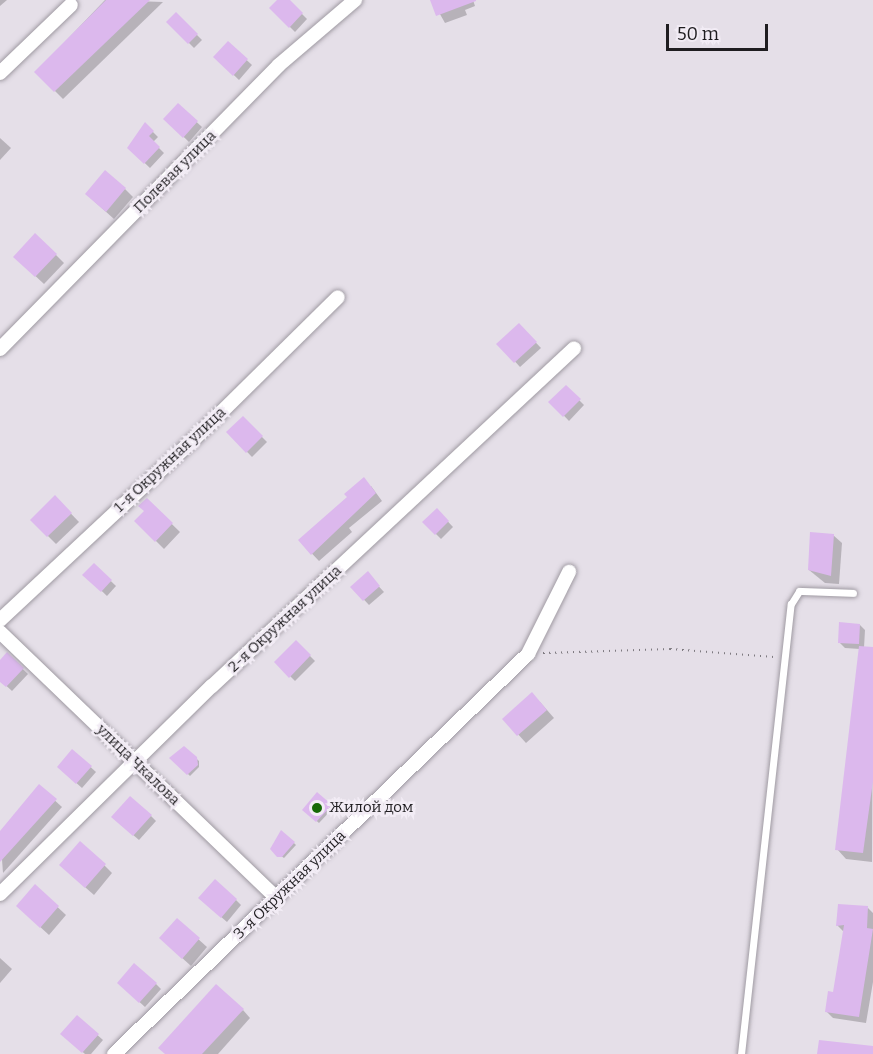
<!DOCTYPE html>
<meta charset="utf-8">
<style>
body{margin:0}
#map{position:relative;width:873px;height:1054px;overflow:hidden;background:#e5dfe8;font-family:Bitter,serif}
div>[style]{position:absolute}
.shadow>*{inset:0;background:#0003}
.building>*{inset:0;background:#dcb8ed}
.path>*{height:2px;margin-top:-1px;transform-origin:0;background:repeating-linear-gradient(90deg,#7e7a80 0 1.5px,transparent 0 6px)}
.roads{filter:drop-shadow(0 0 2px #9f9aa2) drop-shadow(0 0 2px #9f9aa2)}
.lane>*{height:7px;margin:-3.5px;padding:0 3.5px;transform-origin:3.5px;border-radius:3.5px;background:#fff}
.street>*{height:14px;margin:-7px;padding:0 7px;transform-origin:7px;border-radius:7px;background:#fff}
.dots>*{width:16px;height:16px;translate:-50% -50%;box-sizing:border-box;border:3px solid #f2ecf5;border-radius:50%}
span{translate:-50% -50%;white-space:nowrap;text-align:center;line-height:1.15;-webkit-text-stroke:5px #f2ecf5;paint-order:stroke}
.street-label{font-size:15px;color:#1f1d20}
.poi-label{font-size:15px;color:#1f1d20}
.left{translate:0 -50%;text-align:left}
.scale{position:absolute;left:666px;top:24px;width:102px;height:27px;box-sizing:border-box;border:3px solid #1f1d20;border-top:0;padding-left:8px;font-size:18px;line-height:21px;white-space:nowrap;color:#1f1d20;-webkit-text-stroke:4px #f2ecf5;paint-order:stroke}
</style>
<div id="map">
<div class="shadow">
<div style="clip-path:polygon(0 0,7px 0,0 6px)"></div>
<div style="clip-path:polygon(105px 0,163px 2px,63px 99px,36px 72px)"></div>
<div style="clip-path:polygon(279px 0,288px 0,307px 19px,295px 32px,271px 8px)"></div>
<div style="clip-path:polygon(432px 0,473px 0,475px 6px,465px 10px,467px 15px,445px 23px)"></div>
<div style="clip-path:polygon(176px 14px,202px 40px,194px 48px,168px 22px)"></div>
<div style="clip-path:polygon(228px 43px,252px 65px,239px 80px,215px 57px)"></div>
<div style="clip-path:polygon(178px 105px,202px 127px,189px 142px,165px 119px)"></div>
<div style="clip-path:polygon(146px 125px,158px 137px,153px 142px,164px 153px,150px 168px,129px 148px)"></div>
<div style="clip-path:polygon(0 138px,11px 148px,0 160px)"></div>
<div style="clip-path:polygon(125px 189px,133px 197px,114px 219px,95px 202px)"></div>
<div style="clip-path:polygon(56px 255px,64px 263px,44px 284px,15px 257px)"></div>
<div style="clip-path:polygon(519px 325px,541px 348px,520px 367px,499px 344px)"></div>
<div style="clip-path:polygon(566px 387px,584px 405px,569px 421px,551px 402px)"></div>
<div style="clip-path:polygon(243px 418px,267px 442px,252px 457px,228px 432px)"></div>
<div style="clip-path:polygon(371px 486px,382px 501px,349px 528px,352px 532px,319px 561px,300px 541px)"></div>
<div style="clip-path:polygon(55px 497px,79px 522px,56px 544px,32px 520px)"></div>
<div style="clip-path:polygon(147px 500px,180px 532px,164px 549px,136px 521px,146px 512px)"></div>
<div style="clip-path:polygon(437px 510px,453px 527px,441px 539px,424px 522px)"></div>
<div style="clip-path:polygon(833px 535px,842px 543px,839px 584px,825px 583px,809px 570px)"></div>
<div style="clip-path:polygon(94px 565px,116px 586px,107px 596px,85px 575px)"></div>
<div style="clip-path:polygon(372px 579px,384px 592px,369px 605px,352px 587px)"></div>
<div style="clip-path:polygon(860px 625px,865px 630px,864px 648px,873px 648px,872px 862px,846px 859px,837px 849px,860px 649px,845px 648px,839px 642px)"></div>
<div style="clip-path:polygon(296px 642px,315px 661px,295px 681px,276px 662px)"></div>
<div style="clip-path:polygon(7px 654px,28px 674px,12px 691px,0 680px,0 662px)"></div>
<div style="clip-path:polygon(540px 702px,554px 718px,526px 743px,504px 719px)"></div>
<div style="clip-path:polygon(184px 748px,199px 761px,199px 767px,190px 776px,172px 758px)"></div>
<div style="clip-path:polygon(73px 751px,96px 772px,82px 788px,64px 772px)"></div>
<div style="clip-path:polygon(39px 786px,62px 807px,3px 873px,0 832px)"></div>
<div style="clip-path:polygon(317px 794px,333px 808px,319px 823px,304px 810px)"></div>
<div style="clip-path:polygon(151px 816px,156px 821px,139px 840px,118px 822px)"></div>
<div style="clip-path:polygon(282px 832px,296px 845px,284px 858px,274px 851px)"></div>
<div style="clip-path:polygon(104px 865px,112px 873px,94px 895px,69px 873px)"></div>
<div style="clip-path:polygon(35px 886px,66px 915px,49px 935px,26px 914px)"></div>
<div style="clip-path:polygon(236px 900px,241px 905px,227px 922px,205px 903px)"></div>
<div style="clip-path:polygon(868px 908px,873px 913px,873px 982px,866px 1023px,833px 1018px,826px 1011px,834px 994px,844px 932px,837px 925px)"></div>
<div style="clip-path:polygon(177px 920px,207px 947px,191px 966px,169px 946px)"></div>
<div style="clip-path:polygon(0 958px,12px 969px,0 983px)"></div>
<div style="clip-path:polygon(156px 984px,161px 989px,145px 1007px,124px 988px)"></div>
<div style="clip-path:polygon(243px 1010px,250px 1018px,218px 1054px,166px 1054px)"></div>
<div style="clip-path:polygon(77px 1017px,103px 1040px,91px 1054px,85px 1054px,67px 1038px)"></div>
</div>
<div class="building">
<div style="clip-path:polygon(106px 0,150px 0,54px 92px,34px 72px)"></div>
<div style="clip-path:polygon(277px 0,290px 0,303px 13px,289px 28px,269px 8px)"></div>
<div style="clip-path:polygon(430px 0,476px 0,476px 1px,436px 16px)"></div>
<div style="clip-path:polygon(176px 12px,198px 34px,188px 44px,166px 22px)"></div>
<div style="clip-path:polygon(228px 41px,248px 59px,233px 76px,213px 57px)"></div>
<div style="clip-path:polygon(178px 103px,198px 121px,183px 138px,163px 119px)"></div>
<div style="clip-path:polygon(145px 122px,154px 131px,149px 136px,160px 147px,144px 164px,127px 148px)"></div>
<div style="clip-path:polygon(105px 170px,126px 188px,106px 212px,85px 194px)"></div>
<div style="clip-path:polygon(35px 233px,57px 254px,35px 277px,13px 257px)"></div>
<div style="clip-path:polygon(519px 323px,537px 342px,514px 363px,496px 344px)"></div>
<div style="clip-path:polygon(566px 385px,581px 399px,563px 417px,548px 402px)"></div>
<div style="clip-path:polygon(243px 416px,263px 436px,246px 453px,226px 432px)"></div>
<div style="clip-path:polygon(364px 477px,376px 493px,311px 555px,298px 540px,347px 497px,344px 494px)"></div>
<div style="clip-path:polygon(55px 495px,72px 513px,47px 537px,30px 520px)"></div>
<div style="clip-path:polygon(147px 498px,173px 523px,155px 542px,134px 521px,144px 511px,138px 506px)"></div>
<div style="clip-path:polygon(437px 508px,449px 521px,435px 535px,422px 522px)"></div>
<div style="clip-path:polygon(810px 532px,834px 534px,831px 576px,808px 570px)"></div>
<div style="clip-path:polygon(94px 563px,112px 580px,101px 592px,82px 575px)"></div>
<div style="clip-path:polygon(368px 571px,380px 586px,363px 601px,350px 587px)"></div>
<div style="clip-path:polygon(839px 622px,860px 624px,859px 644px,838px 643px)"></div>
<div style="clip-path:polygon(296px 640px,311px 655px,289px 678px,274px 662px)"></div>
<div style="clip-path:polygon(859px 646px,873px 647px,873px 781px,863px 853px,835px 850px)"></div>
<div style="clip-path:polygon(7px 652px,24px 668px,6px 687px,0 682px,0 660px)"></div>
<div style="clip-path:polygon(532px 692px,547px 710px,517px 736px,502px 719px)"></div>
<div style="clip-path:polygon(184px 746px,197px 757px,198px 765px,187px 775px,169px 758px)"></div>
<div style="clip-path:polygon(72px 749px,92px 766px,76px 784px,57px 767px)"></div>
<div style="clip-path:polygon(39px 784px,57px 799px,0 862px,0 831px)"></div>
<div style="clip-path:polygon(317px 792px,332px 805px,316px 822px,302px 810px)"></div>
<div style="clip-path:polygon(130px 796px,152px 815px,133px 836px,111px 817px)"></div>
<div style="clip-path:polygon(281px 830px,295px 842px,282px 857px,277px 857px,270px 849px)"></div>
<div style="clip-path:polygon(80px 841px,106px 864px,85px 888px,59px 865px)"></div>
<div style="clip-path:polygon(215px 879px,237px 899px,221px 918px,198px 898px)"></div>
<div style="clip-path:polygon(35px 884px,59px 906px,40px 928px,16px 906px)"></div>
<div style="clip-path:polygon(838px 904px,868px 906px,867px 928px,873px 929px,859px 1017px,825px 1012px,828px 991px,833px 992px,844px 925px,836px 926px)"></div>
<div style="clip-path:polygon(177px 918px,200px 938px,182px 959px,159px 938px)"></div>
<div style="clip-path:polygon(134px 963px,157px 983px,139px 1003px,117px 983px)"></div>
<div style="clip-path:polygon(216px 984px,244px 1009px,202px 1054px,165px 1054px,158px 1048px)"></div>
<div style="clip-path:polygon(77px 1015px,99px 1034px,82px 1053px,60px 1034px)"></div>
<div style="clip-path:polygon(819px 1040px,873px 1046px,873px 1054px,817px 1054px)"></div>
</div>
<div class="path">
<div style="left:543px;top:653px;width:127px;rotate:-1.8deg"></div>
<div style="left:670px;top:649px;width:104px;rotate:4.4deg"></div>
</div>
<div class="roads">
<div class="lane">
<div style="left:741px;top:1054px;width:453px;rotate:-83.7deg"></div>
<div style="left:791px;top:604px;width:15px;rotate:-58deg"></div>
<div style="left:799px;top:591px;width:54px;rotate:2.1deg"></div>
</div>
<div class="street">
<div style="left:0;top:73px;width:98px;rotate:-43.8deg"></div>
<div style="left:0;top:349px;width:398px;rotate:-45.5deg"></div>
<div style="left:279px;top:65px;width:100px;rotate:-40.5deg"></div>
<div style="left:0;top:620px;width:261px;rotate:-43deg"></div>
<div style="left:191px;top:442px;width:206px;rotate:-44.6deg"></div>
<div style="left:0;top:632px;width:383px;rotate:43.9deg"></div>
<div style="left:0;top:894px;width:297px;rotate:-44.5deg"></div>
<div style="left:212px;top:686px;width:495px;rotate:-43deg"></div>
<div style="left:114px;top:1054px;width:576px;rotate:-44.01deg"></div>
<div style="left:528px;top:654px;width:92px;rotate:-63.4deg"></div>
</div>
</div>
<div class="dots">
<div style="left:317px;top:808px;background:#176808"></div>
</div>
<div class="street-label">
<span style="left:175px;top:172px;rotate:-45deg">Полевая улица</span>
<span style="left:170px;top:460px;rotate:-43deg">1-я Окружная улица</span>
<span style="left:285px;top:619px;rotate:-43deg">2-я Окружная улица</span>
<span style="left:138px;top:765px;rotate:44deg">улица Чкалова</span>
<span style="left:290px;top:885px;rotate:-44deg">3-я Окружная улица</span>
</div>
<div class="poi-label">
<span class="left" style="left:329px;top:808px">Жилой дом</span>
</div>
<div class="scale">50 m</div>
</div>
